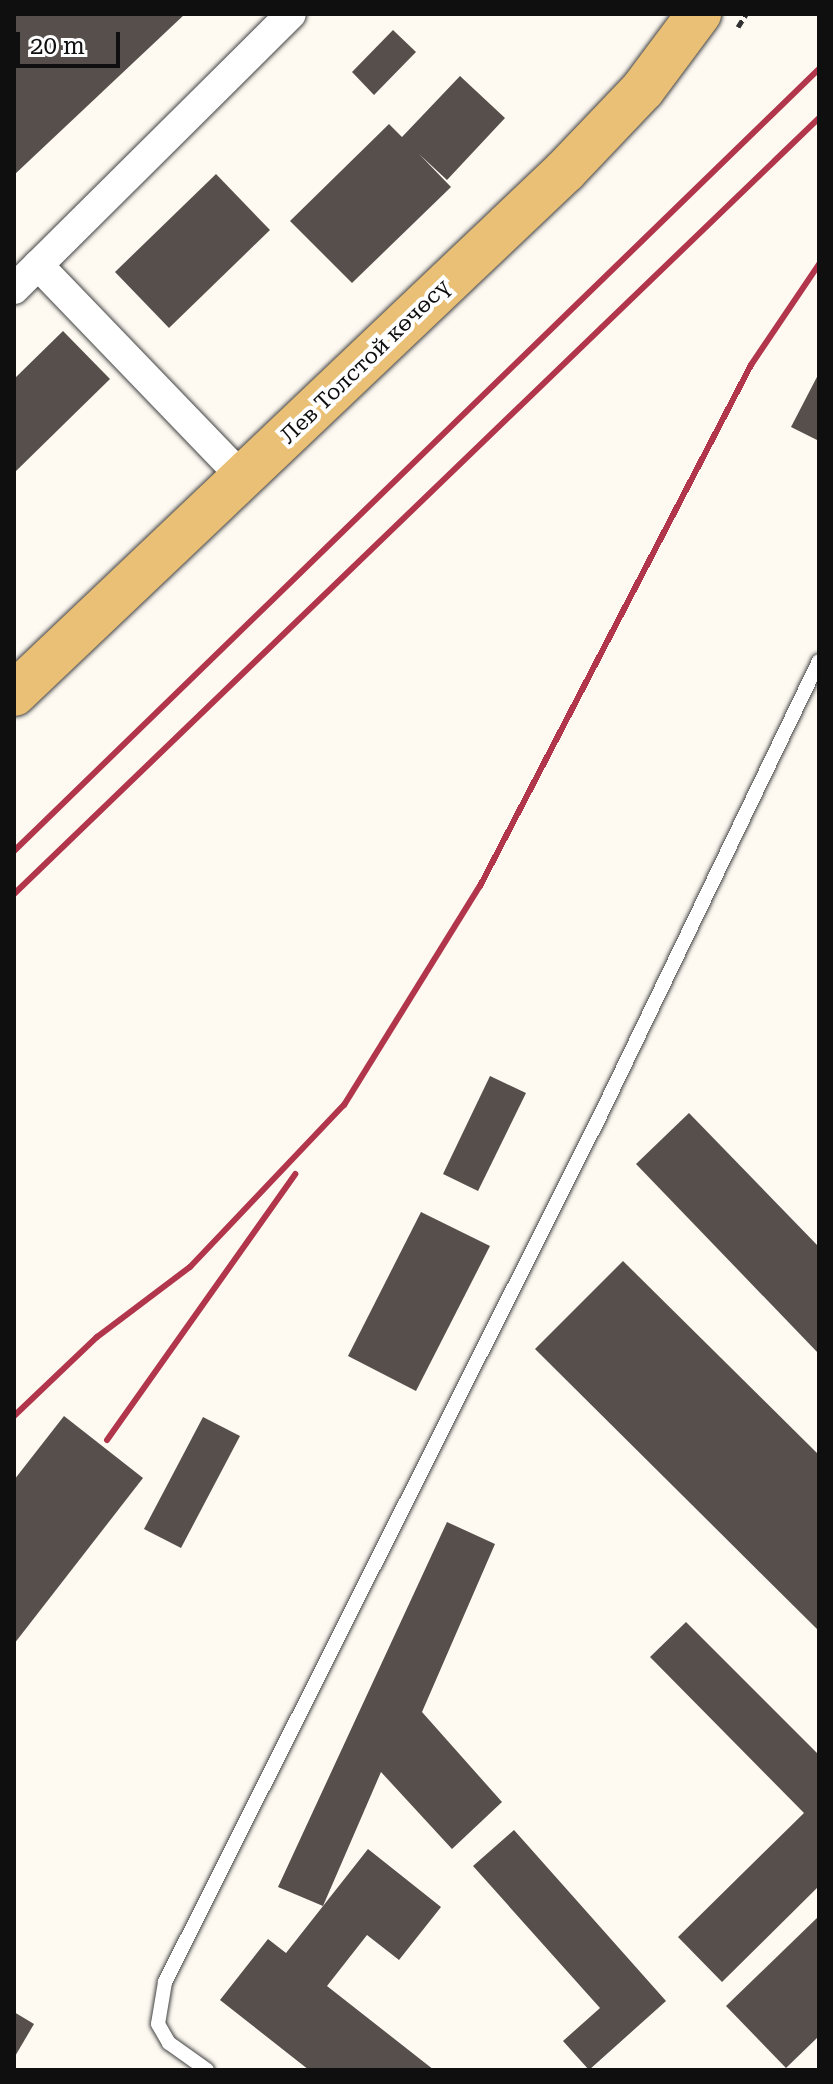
<!DOCTYPE html>
<meta charset="utf-8">
<style>
body{margin:0}
#map{position:relative;width:833px;height:2084px;overflow:hidden;background:#fefaf2;font-family:"Roboto Serif",serif}
div>[style]{position:absolute}
.building>*{inset:0;background:#574f4c}
.path>*{height:5px;margin-top:-2.5px;transform-origin:0;background:repeating-linear-gradient(90deg,#313131 0 8px,transparent 0 12px)}
.roads{filter:drop-shadow(0 0 2px #424242) drop-shadow(0 0 2px #424242)}
.service>*{height:14px;margin:-7px;padding:0 7px;transform-origin:7px;border-radius:7px;background:#fff}
.minor>*{height:30px;margin:-15px;padding:0 15px;transform-origin:15px;border-radius:15px;background:#fff}
.primary>*{height:44px;margin:-22px;padding:0 22px;transform-origin:22px;border-radius:22px;background:#eabf76}
.rail>*{height:6px;margin:-3px;padding:0 3px;transform-origin:3px;border-radius:3px;background:#b1354b}
span{translate:-50% -50%;white-space:nowrap;text-align:center;line-height:1.15;-webkit-text-stroke:8px #fff;paint-order:stroke}
.street-label{font-size:22px;color:#0f0f0f}
.frame{position:absolute;inset:0;border:16px solid #0f0f0f;pointer-events:none}
.scale{position:absolute;left:16px;top:32px;width:104px;height:36px;box-sizing:border-box;border:4px solid #0f0f0f;border-top:0;padding-left:10px;font-size:24px;line-height:28px;white-space:nowrap;color:#0f0f0f;-webkit-text-stroke:6px #fff;paint-order:stroke}
</style>
<div id="map">
<div class="building">
<div style="clip-path:polygon(14px 14px,185px 14px,14px 175px)"></div>
<div style="clip-path:polygon(393px 30px,416px 52px,374px 95px,352px 72px)"></div>
<div style="clip-path:polygon(460px 76px,505px 118px,447px 180px,419px 154px,451px 187px,352px 283px,290px 221px,389px 124px,402px 137px)"></div>
<div style="clip-path:polygon(216px 174px,270px 230px,169px 328px,115px 272px)"></div>
<div style="clip-path:polygon(63px 331px,110px 379px,14px 473px,14px 379px)"></div>
<div style="clip-path:polygon(819px 373px,819px 441px,791px 427px)"></div>
<div style="clip-path:polygon(490px 1076px,526px 1093px,478px 1191px,443px 1174px)"></div>
<div style="clip-path:polygon(689px 1113px,819px 1247px,819px 1354px,636px 1164px)"></div>
<div style="clip-path:polygon(421px 1212px,490px 1246px,416px 1391px,348px 1356px)"></div>
<div style="clip-path:polygon(623px 1261px,819px 1455px,819px 1631px,535px 1349px)"></div>
<div style="clip-path:polygon(64px 1416px,143px 1478px,14px 1644px,14px 1480px)"></div>
<div style="clip-path:polygon(203px 1417px,240px 1436px,181px 1548px,144px 1529px)"></div>
<div style="clip-path:polygon(447px 1522px,495px 1544px,422px 1712px,502px 1802px,452px 1849px,381px 1772px,323px 1906px,278px 1887px)"></div>
<div style="clip-path:polygon(686px 1622px,819px 1755px,819px 1886px,722px 1982px,678px 1937px,804px 1813px,650px 1657px)"></div>
<div style="clip-path:polygon(514px 1830px,666px 2001px,589px 2070px,563px 2041px,600px 2008px,473px 1866px)"></div>
<div style="clip-path:polygon(368px 1849px,441px 1907px,399px 1960px,367px 1935px,327px 1986px,434px 2070px,309px 2070px,220px 2000px,268px 1939px,286px 1953px)"></div>
<div style="clip-path:polygon(819px 1916px,819px 2036px,786px 2068px,726px 2006px)"></div>
<div style="clip-path:polygon(14px 2012px,34px 2024px,14px 2058px)"></div>
</div>
<div class="path">
<div style="left:738px;top:27px;width:15px;rotate:-58deg"></div>
</div>
<div class="roads">
<div class="service">
<div style="left:207px;top:2070px;width:47px;rotate:-144.6deg"></div>
<div style="left:169px;top:2043px;width:22px;rotate:-120deg"></div>
<div style="left:158px;top:2024px;width:43px;rotate:-80.5deg"></div>
<div style="left:165px;top:1982px;width:967px;rotate:-63.33deg"></div>
<div style="left:599px;top:1118px;width:507px;rotate:-64.29deg"></div>
</div>
<div class="minor">
<div style="left:38px;top:265px;width:296px;rotate:46.1deg"></div>
<div style="left:14px;top:289px;width:390px;rotate:-44.8deg"></div>
</div>
<div class="primary">
<div style="left:14px;top:694px;width:760px;rotate:-43.51deg"></div>
<div style="left:565px;top:171px;width:113px;rotate:-46.4deg"></div>
<div style="left:643px;top:89px;width:94px;rotate:-53.3deg"></div>
</div>
</div>
<div class="rail">
<div style="left:14px;top:851px;width:1122px;rotate:-44.17deg"></div>
<div style="left:14px;top:894px;width:1118px;rotate:-43.95deg"></div>
<div style="left:14px;top:1416px;width:115px;rotate:-43.6deg"></div>
<div style="left:97px;top:1337px;width:116px;rotate:-37deg"></div>
<div style="left:190px;top:1267px;width:224px;rotate:-46.5deg"></div>
<div style="left:344px;top:1105px;width:258px;rotate:-58.2deg"></div>
<div style="left:480px;top:886px;width:587px;rotate:-62.52deg"></div>
<div style="left:751px;top:365px;width:122px;rotate:-56deg"></div>
<div style="left:107px;top:1440px;width:326px;rotate:-54.7deg"></div>
</div>
<div class="street-label">
<span style="left:365px;top:361px;rotate:-44deg">Лев Толстой көчөсү</span>
</div>
<div class="frame"></div>
<div class="scale">20 m</div>
</div>
